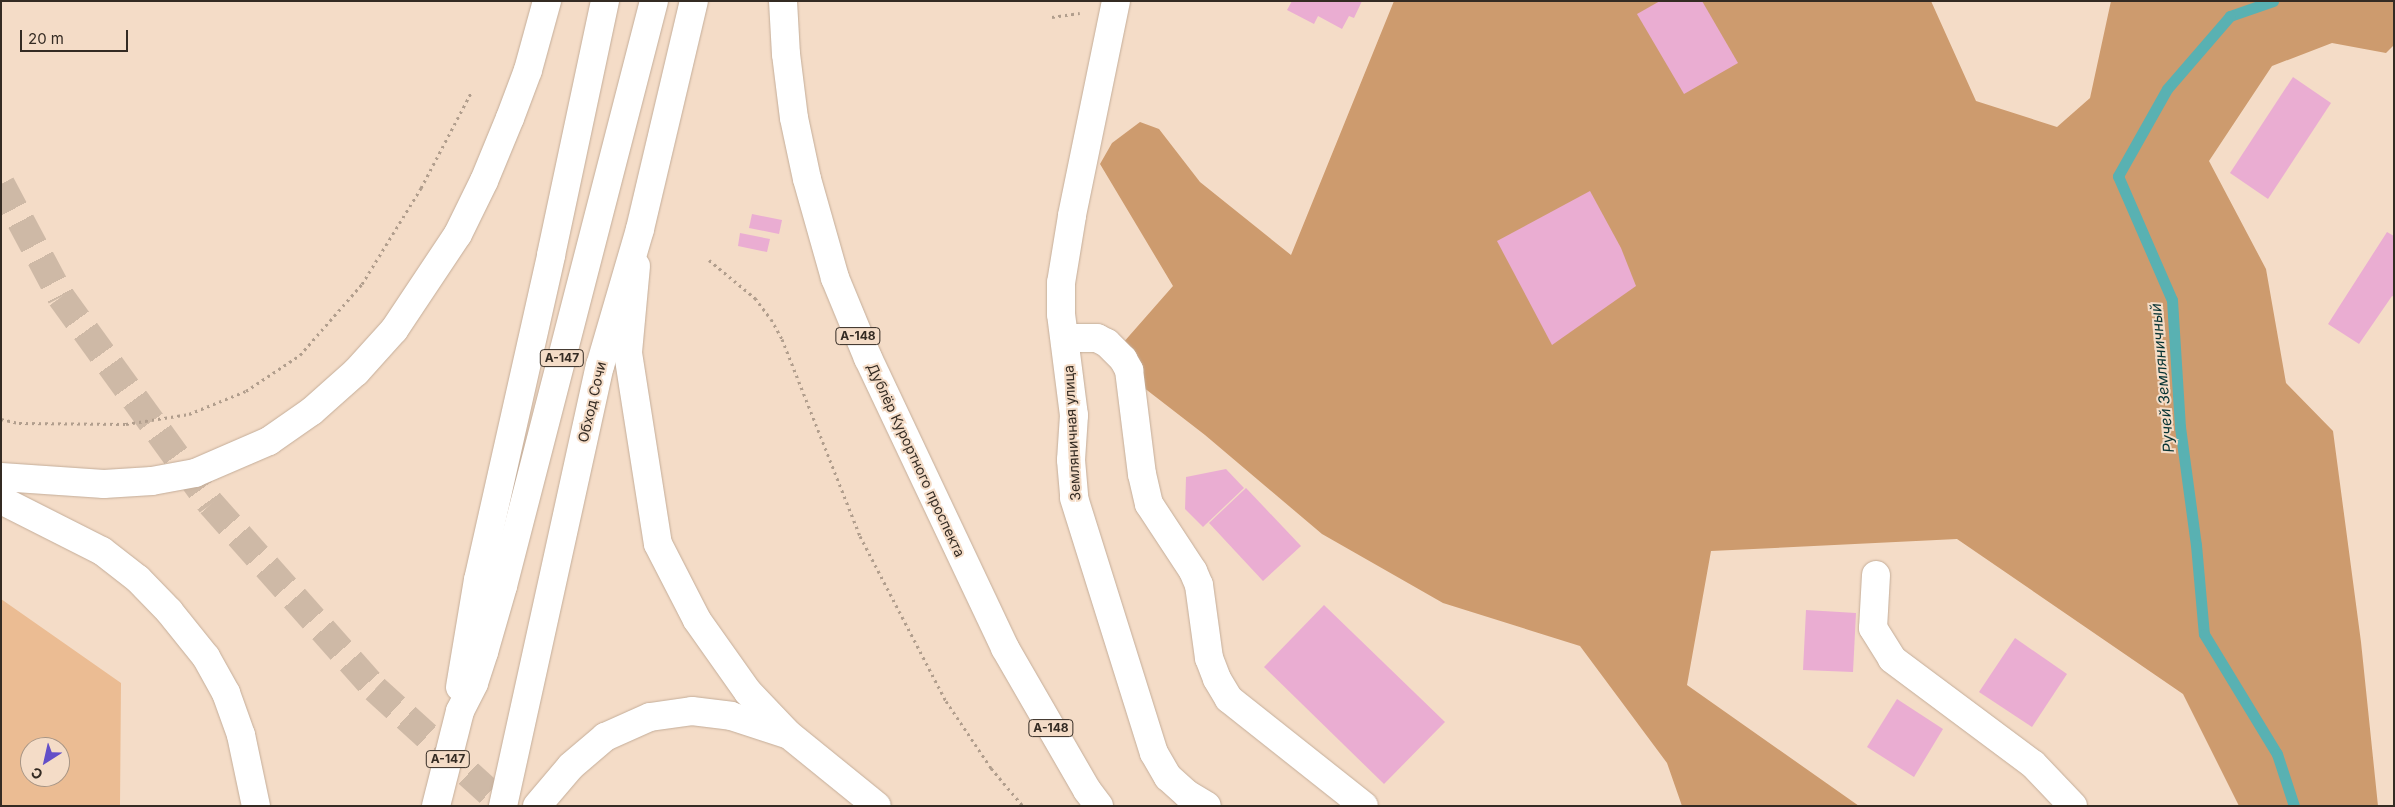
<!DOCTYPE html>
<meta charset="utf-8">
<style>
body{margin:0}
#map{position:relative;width:2395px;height:807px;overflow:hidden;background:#f4dcc7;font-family:Inter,sans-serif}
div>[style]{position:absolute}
.green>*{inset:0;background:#ebbc93}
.forest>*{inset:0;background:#cd9b6e}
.stream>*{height:11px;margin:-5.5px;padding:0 5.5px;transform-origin:5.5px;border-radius:5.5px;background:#59b1b2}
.building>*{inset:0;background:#eaadd2}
.major-tunnel>*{height:28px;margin-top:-14px;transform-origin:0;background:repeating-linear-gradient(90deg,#ceb9a6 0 28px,transparent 0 42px)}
.path>*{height:3px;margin-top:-1.5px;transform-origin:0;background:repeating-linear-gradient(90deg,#b19e8d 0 2.5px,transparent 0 6.5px)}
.roads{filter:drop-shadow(0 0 1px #c4ad99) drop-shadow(0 0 1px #c4ad99)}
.minor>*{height:28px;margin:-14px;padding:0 14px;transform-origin:14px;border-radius:14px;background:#fff}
.major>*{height:28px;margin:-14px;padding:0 14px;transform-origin:14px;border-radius:14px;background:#fff}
.highway>*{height:28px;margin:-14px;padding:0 14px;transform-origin:14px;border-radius:14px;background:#fff}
span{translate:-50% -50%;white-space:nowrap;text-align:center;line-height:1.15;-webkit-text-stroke:4px #f4dcc7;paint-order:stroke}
.shield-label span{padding:1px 4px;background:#f4dcc7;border:1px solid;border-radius:4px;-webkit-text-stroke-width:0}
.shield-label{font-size:12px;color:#342b23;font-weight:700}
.street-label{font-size:14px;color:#342b23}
.water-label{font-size:15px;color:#063333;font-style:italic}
.frame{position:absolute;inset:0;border:2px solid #342b23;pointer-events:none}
.north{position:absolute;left:20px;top:737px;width:50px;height:50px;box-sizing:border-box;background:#f4dcc7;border:1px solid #a79585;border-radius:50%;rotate:215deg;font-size:14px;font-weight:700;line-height:20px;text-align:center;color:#342b23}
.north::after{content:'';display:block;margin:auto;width:18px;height:22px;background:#634fc8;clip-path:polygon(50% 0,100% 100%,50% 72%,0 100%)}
.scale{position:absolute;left:20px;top:30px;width:108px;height:22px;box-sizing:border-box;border:2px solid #342b23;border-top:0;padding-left:6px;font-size:15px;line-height:18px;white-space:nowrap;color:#342b23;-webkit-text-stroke:4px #f4dcc7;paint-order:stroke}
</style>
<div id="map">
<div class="green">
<div style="clip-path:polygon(evenodd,1px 599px,121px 683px,120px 806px,1px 806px,1px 599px,30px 747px,60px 747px,60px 777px,30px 777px,30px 747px)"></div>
</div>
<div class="forest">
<div style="clip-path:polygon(1394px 1px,1931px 1px,1976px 101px,2057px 127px,2090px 98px,2111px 1px,2394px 1px,2394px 45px,2386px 53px,2332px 43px,2272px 66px,2209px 161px,2266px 269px,2286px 383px,2333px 431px,2361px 642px,2378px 806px,2239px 806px,2183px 694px,1957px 539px,1711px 551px,1687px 685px,1859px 806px,1682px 806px,1667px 763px,1580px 646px,1443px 603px,1322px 534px,1205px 435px,1108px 360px,1173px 286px,1100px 164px,1112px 143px,1140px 122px,1159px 129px,1200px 182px,1291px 255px)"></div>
</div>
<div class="stream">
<div style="left:2273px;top:1px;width:46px;rotate:160.8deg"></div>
<div style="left:2230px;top:16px;width:96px;rotate:130.8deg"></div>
<div style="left:2167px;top:89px;width:100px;rotate:119.4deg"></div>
<div style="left:2118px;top:176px;width:135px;rotate:66.5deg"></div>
<div style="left:2172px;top:300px;width:127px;rotate:86.4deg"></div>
<div style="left:2180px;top:427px;width:119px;rotate:82.3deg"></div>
<div style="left:2196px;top:545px;width:89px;rotate:84.9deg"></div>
<div style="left:2204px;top:634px;width:140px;rotate:58.7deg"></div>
<div style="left:2277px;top:754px;width:55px;rotate:71.9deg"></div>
</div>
<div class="building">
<div style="clip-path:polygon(1292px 1px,1362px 1px,1354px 18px,1349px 16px,1342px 29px,1318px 16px,1314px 24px,1287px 10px)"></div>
<div style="clip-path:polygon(1660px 1px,1702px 1px,1738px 63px,1684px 94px,1637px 14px)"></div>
<div style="clip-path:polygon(2293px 77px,2331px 103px,2268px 199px,2230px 173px)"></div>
<div style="clip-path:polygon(1590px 191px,1621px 248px,1636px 286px,1552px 345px,1497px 241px)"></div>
<div style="clip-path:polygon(752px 214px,782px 220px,779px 234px,749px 228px)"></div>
<div style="clip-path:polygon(2387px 232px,2394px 236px,2394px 297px,2392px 296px,2359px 344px,2328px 324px)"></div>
<div style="clip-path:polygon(740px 233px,770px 239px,767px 252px,738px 246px)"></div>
<div style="clip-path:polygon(1226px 469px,1244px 488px,1203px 527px,1185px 509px,1186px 477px)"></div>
<div style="clip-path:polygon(1246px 488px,1301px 546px,1263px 581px,1209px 523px)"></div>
<div style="clip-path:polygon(1324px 605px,1445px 722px,1384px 784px,1264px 667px)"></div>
<div style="clip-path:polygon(1806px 610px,1856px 613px,1853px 672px,1803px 670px)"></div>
<div style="clip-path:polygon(2015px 638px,2067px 674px,2032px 727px,1979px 692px)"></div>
<div style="clip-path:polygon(1897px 699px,1943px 729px,1914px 777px,1867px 747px)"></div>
</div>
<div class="major-tunnel">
<div style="left:1px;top:184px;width:128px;rotate:62deg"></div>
<div style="left:61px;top:297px;width:256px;rotate:54.1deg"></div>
<div style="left:211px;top:504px;width:247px;rotate:48.4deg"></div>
<div style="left:375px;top:689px;width:174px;rotate:42.2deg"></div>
</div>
<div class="path">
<div style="left:1052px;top:17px;width:28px;rotate:-8deg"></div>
<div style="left:709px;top:260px;width:60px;rotate:39.6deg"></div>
<div style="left:755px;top:298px;width:26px;rotate:53deg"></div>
<div style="left:771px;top:319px;width:23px;rotate:61deg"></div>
<div style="left:782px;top:339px;width:212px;rotate:68.4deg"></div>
<div style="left:860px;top:536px;width:186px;rotate:62.5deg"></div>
<div style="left:946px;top:701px;width:81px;rotate:56.1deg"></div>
<div style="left:991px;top:768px;width:50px;rotate:49.9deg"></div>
<div style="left:1px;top:419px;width:18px;rotate:13deg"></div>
<div style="left:19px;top:423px;width:107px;rotate:0.5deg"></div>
<div style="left:126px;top:424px;width:64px;rotate:-9deg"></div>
<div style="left:189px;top:414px;width:61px;rotate:-22deg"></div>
<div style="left:246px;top:391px;width:65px;rotate:-33.7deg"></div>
<div style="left:300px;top:355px;width:94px;rotate:-48.9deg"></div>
<div style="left:362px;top:284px;width:113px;rotate:-58.4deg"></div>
<div style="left:421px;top:188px;width:110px;rotate:-62.3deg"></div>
</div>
<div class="roads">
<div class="minor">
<div style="left:1116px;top:1px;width:219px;rotate:101.6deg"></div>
<div style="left:1072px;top:216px;width:68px;rotate:99.3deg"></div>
<div style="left:1061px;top:283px;width:31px;rotate:90deg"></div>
<div style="left:1061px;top:314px;width:102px;rotate:82.7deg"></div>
<div style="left:1074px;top:415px;width:45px;rotate:93.8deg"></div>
<div style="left:1071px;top:460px;width:38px;rotate:85deg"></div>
<div style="left:1074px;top:498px;width:267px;rotate:72.6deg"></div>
<div style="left:1154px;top:753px;width:28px;rotate:60deg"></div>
<div style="left:1168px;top:777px;width:25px;rotate:42deg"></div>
<div style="left:1187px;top:794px;width:23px;rotate:31deg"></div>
<div style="left:1065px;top:338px;width:32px"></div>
<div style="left:1097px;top:338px;width:11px;rotate:27deg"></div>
<div style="left:1107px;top:343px;width:23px;rotate:45deg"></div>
<div style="left:1123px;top:359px;width:13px;rotate:61deg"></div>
<div style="left:1129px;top:370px;width:105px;rotate:82.9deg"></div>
<div style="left:1142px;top:474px;width:31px;rotate:77deg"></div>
<div style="left:1149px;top:504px;width:80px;rotate:56.7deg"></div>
<div style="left:1193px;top:571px;width:15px;rotate:67deg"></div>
<div style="left:1199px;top:585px;width:74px;rotate:82.2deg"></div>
<div style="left:1209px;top:658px;width:22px;rotate:69deg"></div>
<div style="left:1217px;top:679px;width:23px;rotate:59deg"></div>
<div style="left:1229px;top:699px;width:172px;rotate:38.4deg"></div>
<div style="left:1px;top:477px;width:103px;rotate:3.9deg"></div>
<div style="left:104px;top:484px;width:48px;rotate:-3.6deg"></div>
<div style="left:152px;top:481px;width:44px;rotate:-10.5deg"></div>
<div style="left:195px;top:473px;width:81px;rotate:-23.4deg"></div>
<div style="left:269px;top:441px;width:52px;rotate:-34.9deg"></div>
<div style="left:312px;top:411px;width:59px;rotate:-41.6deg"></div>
<div style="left:356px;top:372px;width:57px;rotate:-47.9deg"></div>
<div style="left:394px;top:330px;width:115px;rotate:-56.3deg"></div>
<div style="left:458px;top:234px;width:59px;rotate:-63.9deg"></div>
<div style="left:484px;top:181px;width:68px;rotate:-67.6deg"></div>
<div style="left:510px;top:118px;width:51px;rotate:-69.4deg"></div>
<div style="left:528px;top:70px;width:72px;rotate:-74.6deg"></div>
<div style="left:1px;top:500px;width:113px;rotate:26.8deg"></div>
<div style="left:102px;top:551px;width:46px;rotate:37.9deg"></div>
<div style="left:138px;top:579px;width:45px;rotate:45.9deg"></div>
<div style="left:169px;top:611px;width:59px;rotate:51.2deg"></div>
<div style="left:206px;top:657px;width:41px;rotate:60.9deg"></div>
<div style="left:226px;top:693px;width:45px;rotate:70.3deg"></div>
<div style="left:241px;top:735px;width:73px;rotate:78.1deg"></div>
<div style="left:1876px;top:575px;width:53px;rotate:93.2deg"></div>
<div style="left:1873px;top:628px;width:36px;rotate:58deg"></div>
<div style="left:1892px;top:659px;width:176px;rotate:36.7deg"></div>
<div style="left:2033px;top:764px;width:58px;rotate:46.4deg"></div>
</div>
<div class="major">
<div style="left:783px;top:1px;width:53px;rotate:86.8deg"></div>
<div style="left:786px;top:54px;width:64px;rotate:82.9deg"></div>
<div style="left:794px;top:118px;width:62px;rotate:78deg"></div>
<div style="left:807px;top:179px;width:103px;rotate:74.2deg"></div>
<div style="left:835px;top:278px;width:87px;rotate:67.6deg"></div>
<div style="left:868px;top:358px;width:321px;rotate:64.7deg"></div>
<div style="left:1005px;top:648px;width:164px;rotate:60deg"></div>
<div style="left:1087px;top:790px;width:20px;rotate:53deg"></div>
<div style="left:636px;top:266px;width:87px;rotate:95.3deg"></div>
<div style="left:628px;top:353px;width:193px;rotate:81.1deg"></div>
<div style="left:658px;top:544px;width:85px;rotate:62.8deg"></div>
<div style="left:697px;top:620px;width:88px;rotate:54.7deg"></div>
<div style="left:748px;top:692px;width:58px;rotate:46.4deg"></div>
<div style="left:788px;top:734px;width:114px;rotate:39deg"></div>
<div style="left:537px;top:806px;width:52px;rotate:-49.6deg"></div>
<div style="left:571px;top:766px;width:45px;rotate:-40.5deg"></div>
<div style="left:605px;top:737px;width:49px;rotate:-24deg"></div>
<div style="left:650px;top:717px;width:42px;rotate:-8.1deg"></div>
<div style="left:692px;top:711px;width:39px;rotate:7deg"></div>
<div style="left:731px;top:716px;width:58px;rotate:18.1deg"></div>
</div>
<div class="highway">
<div style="left:460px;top:687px;width:109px;rotate:-80.5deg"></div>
<div style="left:478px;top:580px;width:333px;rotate:-77.3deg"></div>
<div style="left:551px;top:255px;width:260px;rotate:-78deg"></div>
<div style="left:436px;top:806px;width:98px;rotate:-75.8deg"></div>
<div style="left:460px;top:711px;width:31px;rotate:-63deg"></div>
<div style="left:474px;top:683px;width:33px;rotate:-72deg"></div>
<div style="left:484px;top:652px;width:69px;rotate:-73.9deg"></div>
<div style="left:503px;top:586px;width:604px;rotate:-75.53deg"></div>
<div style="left:503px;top:806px;width:451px;rotate:-77.6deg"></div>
<div style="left:600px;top:366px;width:143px;rotate:-73.7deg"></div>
<div style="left:640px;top:229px;width:234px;rotate:-76.7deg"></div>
</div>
</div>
<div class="shield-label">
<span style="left:858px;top:336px">А-148</span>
<span style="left:562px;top:358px">А-147</span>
<span style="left:1051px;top:728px">А-148</span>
<span style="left:448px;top:759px">А-147</span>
</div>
<div class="street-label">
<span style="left:592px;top:402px;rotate:-77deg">Обход Сочи</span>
<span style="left:1072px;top:433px;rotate:-93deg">Земляничная улица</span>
<span style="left:916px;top:460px;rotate:65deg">Дублёр Курортного проспекта</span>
</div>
<div class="water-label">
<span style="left:2162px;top:378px;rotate:-95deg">Ручей Земляничный</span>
</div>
<div class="frame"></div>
<div class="north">С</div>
<div class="scale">20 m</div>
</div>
